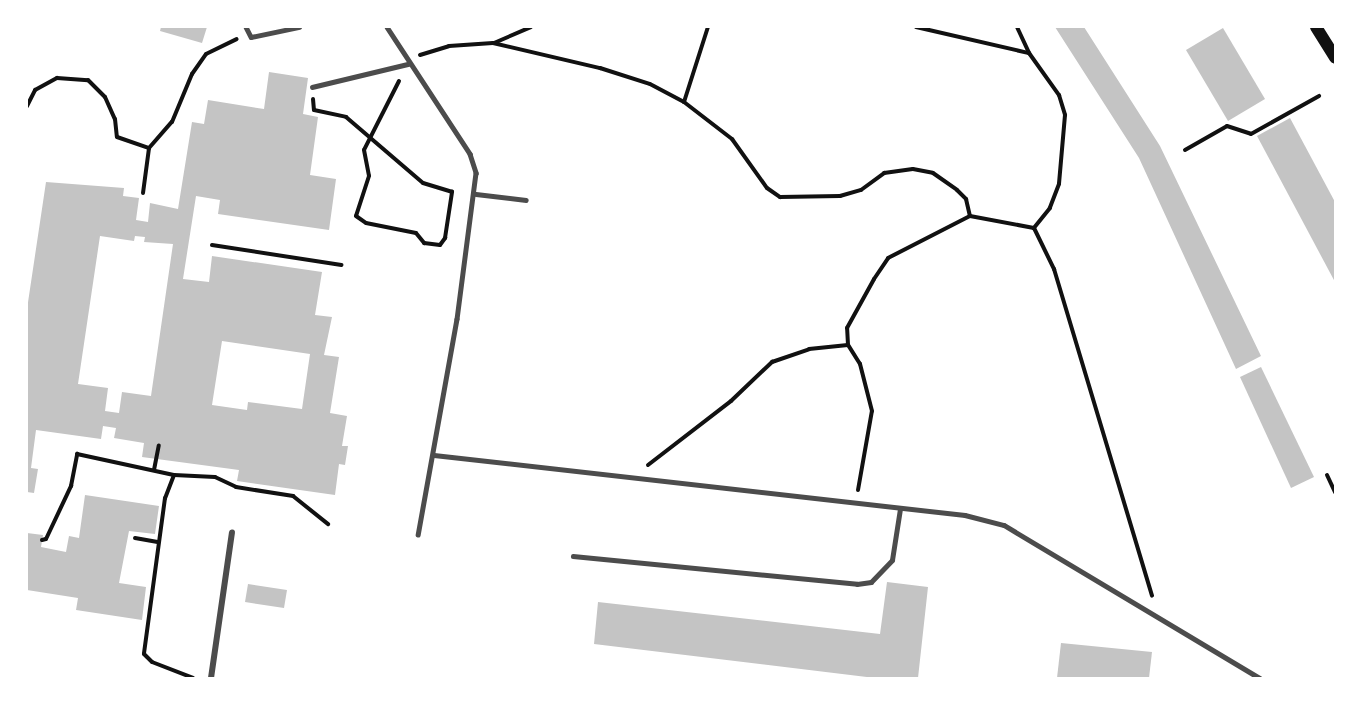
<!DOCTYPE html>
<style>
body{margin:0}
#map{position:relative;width:1362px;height:705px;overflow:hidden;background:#fff;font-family:Literata,serif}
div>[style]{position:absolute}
.building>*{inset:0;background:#c4c4c4}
.path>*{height:4px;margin:-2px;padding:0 2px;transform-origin:2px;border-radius:2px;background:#111}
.service>*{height:4.5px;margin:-2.25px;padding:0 2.25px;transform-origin:2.25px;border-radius:2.25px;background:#4c4c4c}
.minor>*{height:6px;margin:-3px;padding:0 3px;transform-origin:3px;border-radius:3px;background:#4c4c4c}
.secondary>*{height:12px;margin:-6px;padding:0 6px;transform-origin:6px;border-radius:6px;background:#111}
span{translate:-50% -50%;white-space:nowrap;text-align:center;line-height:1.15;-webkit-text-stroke:6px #fff;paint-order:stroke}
.frame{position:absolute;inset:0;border:28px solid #fff;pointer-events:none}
</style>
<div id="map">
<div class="building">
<div style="clip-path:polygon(161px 27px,207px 27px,202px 43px,160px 31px)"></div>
<div style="clip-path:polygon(1055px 27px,1084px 27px,1160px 146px,1261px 356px,1236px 369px,1139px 158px)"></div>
<div style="clip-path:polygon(1223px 28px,1265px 99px,1228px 121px,1186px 50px)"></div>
<div style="clip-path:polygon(evenodd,269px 72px,308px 78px,303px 114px,318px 117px,310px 175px,336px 179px,329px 230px,218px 214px,220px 200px,196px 196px,183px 279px,209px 282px,212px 256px,322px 272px,315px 315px,332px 317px,324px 355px,339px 357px,330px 413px,347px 416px,342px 446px,348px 446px,345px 465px,339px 464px,335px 495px,237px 481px,239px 470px,142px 457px,144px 443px,114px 438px,116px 428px,103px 426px,101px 439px,36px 430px,31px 468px,38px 469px,34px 493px,27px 492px,27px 309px,46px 182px,124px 188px,123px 196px,139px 198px,136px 220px,148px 222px,150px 203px,178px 209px,192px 122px,204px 124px,208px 100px,264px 109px,269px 72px,100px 236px,134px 241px,135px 236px,145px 237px,144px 242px,173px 244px,151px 396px,122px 392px,119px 413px,105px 411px,108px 388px,78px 384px,100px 236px,269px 72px,222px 341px,310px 354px,302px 409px,248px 402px,247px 410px,212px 405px,222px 341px)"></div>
<div style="clip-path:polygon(1290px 118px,1335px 202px,1335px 282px,1257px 136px)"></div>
<div style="clip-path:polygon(1261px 367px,1314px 477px,1291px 488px,1240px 377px)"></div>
<div style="clip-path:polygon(85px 495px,159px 506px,155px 534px,129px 531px,119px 583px,146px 587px,142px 620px,76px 610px,78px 598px,27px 590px,27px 533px,43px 535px,41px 547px,66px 552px,69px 536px,79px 538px)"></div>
<div style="clip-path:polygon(887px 582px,928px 587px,918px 678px,875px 678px,594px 644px,598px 602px,880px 634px)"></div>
<div style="clip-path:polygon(248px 584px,287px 590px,284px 608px,245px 602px)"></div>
<div style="clip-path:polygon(1061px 643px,1152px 652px,1149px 678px,1057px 678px)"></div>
</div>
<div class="path">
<div style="left:916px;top:27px;width:116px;rotate:13deg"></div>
<div style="left:1017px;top:27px;width:29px;rotate:65deg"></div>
<div style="left:1029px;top:53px;width:52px;rotate:54.5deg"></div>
<div style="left:1059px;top:95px;width:21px;rotate:73deg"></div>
<div style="left:1065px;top:115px;width:69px;rotate:95deg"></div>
<div style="left:1059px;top:184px;width:26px;rotate:111deg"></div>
<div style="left:1050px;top:208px;width:26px;rotate:129deg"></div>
<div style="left:494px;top:43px;width:40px;rotate:-23.4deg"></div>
<div style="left:420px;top:55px;width:30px;rotate:-17deg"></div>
<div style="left:449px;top:46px;width:44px;rotate:-3.9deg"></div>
<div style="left:493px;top:43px;width:110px;rotate:13.2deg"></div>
<div style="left:600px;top:68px;width:52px;rotate:17.7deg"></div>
<div style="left:650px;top:84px;width:38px;rotate:28deg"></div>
<div style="left:684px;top:102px;width:61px;rotate:37.6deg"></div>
<div style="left:732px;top:139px;width:60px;rotate:54.5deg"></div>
<div style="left:767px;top:188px;width:16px;rotate:35deg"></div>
<div style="left:780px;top:197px;width:60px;rotate:-1deg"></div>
<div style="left:840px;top:196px;width:22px;rotate:-16deg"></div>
<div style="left:861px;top:190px;width:29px;rotate:-36deg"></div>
<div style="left:884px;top:173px;width:29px;rotate:-8deg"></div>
<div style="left:913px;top:169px;width:20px;rotate:11deg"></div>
<div style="left:933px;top:173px;width:29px;rotate:35deg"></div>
<div style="left:957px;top:190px;width:13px;rotate:45deg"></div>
<div style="left:966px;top:199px;width:17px;rotate:77deg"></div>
<div style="left:399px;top:81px;width:77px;rotate:116.9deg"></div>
<div style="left:364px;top:150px;width:26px;rotate:79deg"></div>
<div style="left:369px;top:176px;width:42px;rotate:108deg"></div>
<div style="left:356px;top:216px;width:12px;rotate:35deg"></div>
<div style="left:366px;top:223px;width:51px;rotate:11.3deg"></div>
<div style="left:416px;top:233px;width:13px;rotate:51deg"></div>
<div style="left:424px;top:243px;width:16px;rotate:7deg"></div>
<div style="left:440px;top:245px;width:9px;rotate:-54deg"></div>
<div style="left:445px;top:238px;width:47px;rotate:-81.3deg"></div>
<div style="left:313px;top:99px;width:11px;rotate:85deg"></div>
<div style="left:314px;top:110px;width:33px;rotate:12deg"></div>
<div style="left:346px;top:117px;width:101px;rotate:40.6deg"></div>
<div style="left:423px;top:183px;width:30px;rotate:17deg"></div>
<div style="left:684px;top:102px;width:79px;rotate:-72.3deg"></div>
<div style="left:27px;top:106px;width:18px;rotate:-63deg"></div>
<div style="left:35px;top:90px;width:25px;rotate:-29deg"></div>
<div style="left:57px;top:78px;width:31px;rotate:4deg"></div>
<div style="left:88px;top:80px;width:24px;rotate:45deg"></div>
<div style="left:105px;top:97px;width:24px;rotate:66deg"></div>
<div style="left:115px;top:119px;width:18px;rotate:84deg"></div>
<div style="left:117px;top:137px;width:34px;rotate:19deg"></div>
<div style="left:1185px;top:150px;width:48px;rotate:-29.7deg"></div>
<div style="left:1227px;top:126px;width:25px;rotate:18deg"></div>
<div style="left:1251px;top:134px;width:78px;rotate:-29.2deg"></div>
<div style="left:143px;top:193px;width:45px;rotate:-82.4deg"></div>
<div style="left:149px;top:148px;width:35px;rotate:-49deg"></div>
<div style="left:172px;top:122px;width:52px;rotate:-67.4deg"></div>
<div style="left:192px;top:74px;width:24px;rotate:-55deg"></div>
<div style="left:206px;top:54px;width:34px;rotate:-26deg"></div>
<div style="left:1034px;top:228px;width:46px;rotate:64deg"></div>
<div style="left:1054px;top:269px;width:341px;rotate:73.3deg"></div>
<div style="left:212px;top:245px;width:131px;rotate:8.8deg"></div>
<div style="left:648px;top:465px;width:105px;rotate:-37.6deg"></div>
<div style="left:731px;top:401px;width:57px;rotate:-43.6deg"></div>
<div style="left:772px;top:362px;width:39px;rotate:-19deg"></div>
<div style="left:809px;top:349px;width:39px;rotate:-6deg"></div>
<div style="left:154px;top:470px;width:25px;rotate:-79deg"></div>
<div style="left:174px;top:475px;width:25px;rotate:111deg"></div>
<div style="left:165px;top:498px;width:157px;rotate:97.7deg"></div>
<div style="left:144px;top:654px;width:11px;rotate:45deg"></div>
<div style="left:152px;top:662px;width:44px;rotate:21.3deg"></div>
<div style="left:1327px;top:475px;width:19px;rotate:65deg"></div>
<div style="left:858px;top:490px;width:80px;rotate:-80deg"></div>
<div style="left:872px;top:411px;width:49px;rotate:-104.3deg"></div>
<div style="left:860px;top:364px;width:22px;rotate:-122deg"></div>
<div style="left:848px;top:345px;width:17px;rotate:-93deg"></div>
<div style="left:847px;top:328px;width:56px;rotate:-61.1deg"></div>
<div style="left:874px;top:279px;width:25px;rotate:-56deg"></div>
<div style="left:888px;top:258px;width:92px;rotate:-27.1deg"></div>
<div style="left:970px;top:216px;width:65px;rotate:10.6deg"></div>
<div style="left:135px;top:538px;width:23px;rotate:10deg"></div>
<div style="left:42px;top:540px;width:4px;rotate:-14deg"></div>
<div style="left:46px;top:539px;width:59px;rotate:-64.7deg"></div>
<div style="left:71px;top:486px;width:33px;rotate:-79deg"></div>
<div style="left:77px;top:454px;width:99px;rotate:12.2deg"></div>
<div style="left:174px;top:475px;width:41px;rotate:2.8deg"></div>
<div style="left:215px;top:477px;width:23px;rotate:25deg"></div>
<div style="left:236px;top:487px;width:58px;rotate:9deg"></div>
<div style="left:293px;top:496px;width:45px;rotate:38.7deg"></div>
</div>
<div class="service">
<div style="left:246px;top:27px;width:11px;rotate:63deg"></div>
<div style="left:251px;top:37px;width:49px;rotate:-11.8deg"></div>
<div style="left:387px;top:27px;width:152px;rotate:56.8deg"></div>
<div style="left:470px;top:154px;width:20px;rotate:72deg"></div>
<div style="left:476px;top:173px;width:147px;rotate:97.4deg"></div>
<div style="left:457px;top:319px;width:219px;rotate:100.2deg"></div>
<div style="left:312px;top:87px;width:99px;rotate:-13.5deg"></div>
<div style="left:476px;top:194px;width:50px;rotate:6.8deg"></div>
<div style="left:434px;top:455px;width:534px;rotate:6.45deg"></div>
<div style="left:965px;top:515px;width:40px;rotate:14.4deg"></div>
<div style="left:1004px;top:525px;width:298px;rotate:30.9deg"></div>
<div style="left:573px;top:556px;width:285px;rotate:5.6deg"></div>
<div style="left:857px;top:584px;width:14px;rotate:-8deg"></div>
<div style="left:871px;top:582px;width:30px;rotate:-46deg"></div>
<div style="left:892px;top:560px;width:52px;rotate:-81.1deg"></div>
</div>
<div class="minor">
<div style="left:211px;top:678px;width:147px;rotate:-81.8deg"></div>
</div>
<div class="secondary">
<div style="left:1316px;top:27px;width:36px;rotate:58deg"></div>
</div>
<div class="frame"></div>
</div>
